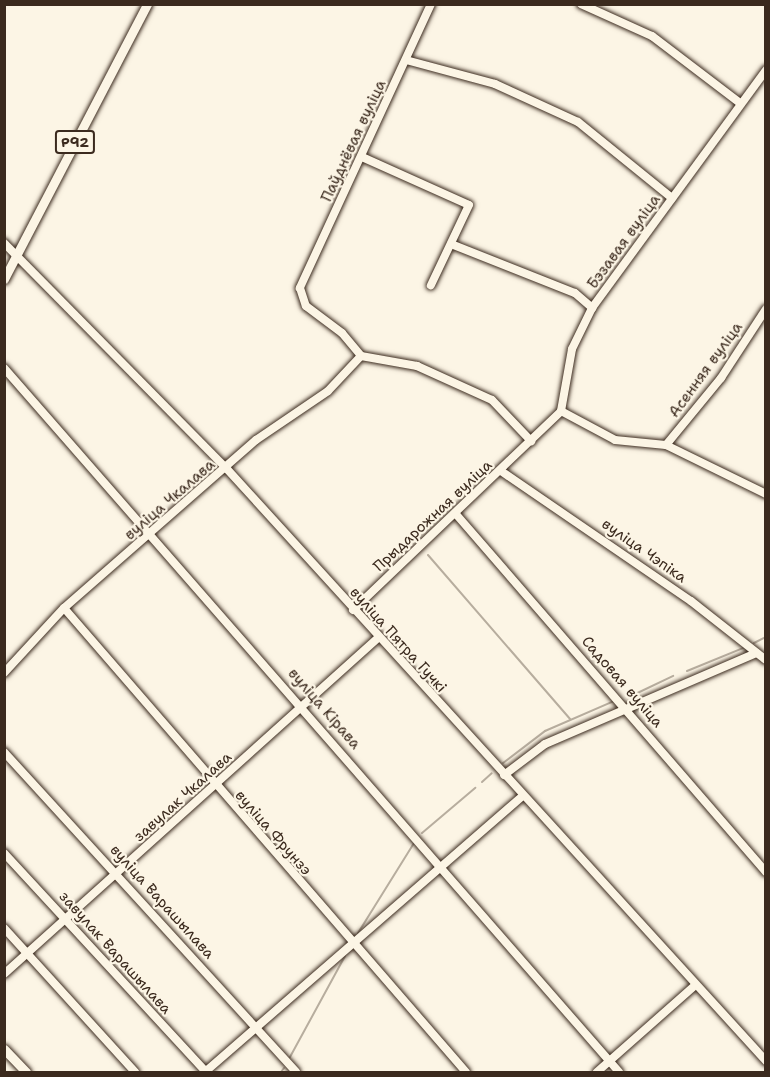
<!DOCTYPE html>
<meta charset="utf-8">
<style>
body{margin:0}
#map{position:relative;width:770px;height:1077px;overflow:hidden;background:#fcf5e5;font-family:"Shantell Sans",sans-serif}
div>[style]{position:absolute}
.stream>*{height:2px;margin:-1px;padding:0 1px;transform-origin:1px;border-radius:1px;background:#b7ad9e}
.roads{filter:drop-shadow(0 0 2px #3b2a1e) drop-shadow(0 0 2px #3b2a1e)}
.minor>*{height:8px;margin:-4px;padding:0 4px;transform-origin:4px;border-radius:4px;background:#fcf5e5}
.major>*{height:9px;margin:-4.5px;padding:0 4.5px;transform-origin:4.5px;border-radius:4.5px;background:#fcf5e5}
span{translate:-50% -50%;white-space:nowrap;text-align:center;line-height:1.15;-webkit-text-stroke:4.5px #fcf5e5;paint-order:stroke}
.shield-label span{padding:2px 4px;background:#fcf5e5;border:2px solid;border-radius:4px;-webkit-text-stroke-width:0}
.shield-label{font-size:14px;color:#3b2a1e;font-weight:700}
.street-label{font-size:15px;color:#3b2a1e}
.frame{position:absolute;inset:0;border:6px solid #3b2a1e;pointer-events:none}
</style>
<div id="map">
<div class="stream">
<div style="left:428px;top:555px;width:217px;rotate:49.1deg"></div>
<div style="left:754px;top:643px;width:13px;rotate:-27deg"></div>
<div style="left:687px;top:671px;width:61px;rotate:-22.3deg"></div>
<div style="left:629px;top:697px;width:49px;rotate:-25.5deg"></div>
<div style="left:503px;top:763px;width:53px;rotate:-37.3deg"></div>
<div style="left:545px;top:731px;width:75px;rotate:-23.5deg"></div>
<div style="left:482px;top:782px;width:13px;rotate:-42deg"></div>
<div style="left:422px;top:833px;width:70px;rotate:-40.3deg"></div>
<div style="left:358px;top:933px;width:106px;rotate:-58.1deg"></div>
<div style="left:290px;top:1057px;width:115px;rotate:-61.4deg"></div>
<div style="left:281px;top:1072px;width:5px;rotate:-53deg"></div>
</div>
<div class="roads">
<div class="minor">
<div style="left:431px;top:4px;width:313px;rotate:114.8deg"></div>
<div style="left:300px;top:288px;width:19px;rotate:72deg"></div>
<div style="left:306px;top:306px;width:45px;rotate:36.9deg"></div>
<div style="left:342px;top:333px;width:30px;rotate:50deg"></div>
<div style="left:361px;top:356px;width:57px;rotate:10.1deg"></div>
<div style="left:417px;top:366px;width:82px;rotate:24.4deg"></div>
<div style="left:492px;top:400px;width:57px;rotate:46.4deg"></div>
<div style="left:581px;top:4px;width:78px;rotate:24.3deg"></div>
<div style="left:652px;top:36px;width:111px;rotate:37.3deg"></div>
<div style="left:406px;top:60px;width:92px;rotate:15.1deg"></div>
<div style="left:495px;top:84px;width:91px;rotate:24.6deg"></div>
<div style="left:578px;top:122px;width:121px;rotate:39deg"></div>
<div style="left:362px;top:157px;width:117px;rotate:24.2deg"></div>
<div style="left:469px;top:205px;width:89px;rotate:115.4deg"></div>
<div style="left:4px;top:243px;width:317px;rotate:45.4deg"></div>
<div style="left:227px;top:469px;width:801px;rotate:47.68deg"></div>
<div style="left:451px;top:244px;width:133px;rotate:21.6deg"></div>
<div style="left:575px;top:293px;width:23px;rotate:41deg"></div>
<div style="left:4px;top:368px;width:935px;rotate:48.86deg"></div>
<div style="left:561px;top:411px;width:61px;rotate:28.2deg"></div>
<div style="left:615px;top:440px;width:51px;rotate:5.6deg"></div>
<div style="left:666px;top:445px;width:111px;rotate:26.1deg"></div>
<div style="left:666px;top:445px;width:87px;rotate:-50.6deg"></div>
<div style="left:721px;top:378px;width:82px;rotate:-56.9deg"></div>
<div style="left:501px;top:471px;width:230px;rotate:34.4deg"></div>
<div style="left:691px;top:601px;width:95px;rotate:38.2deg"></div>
<div style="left:455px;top:513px;width:475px;rotate:49.1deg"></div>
<div style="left:64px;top:608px;width:614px;rotate:49.1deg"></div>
<div style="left:353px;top:610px;width:288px;rotate:-43.7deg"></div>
<div style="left:561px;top:411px;width:63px;rotate:-79.9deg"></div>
<div style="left:572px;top:349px;width:46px;rotate:-64deg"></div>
<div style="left:592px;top:308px;width:295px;rotate:-53.8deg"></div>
<div style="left:4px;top:673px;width:88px;rotate:-47.3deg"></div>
<div style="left:64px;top:608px;width:255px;rotate:-41.2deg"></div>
<div style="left:256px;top:440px;width:87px;rotate:-34.2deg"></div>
<div style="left:328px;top:391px;width:48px;rotate:-46.7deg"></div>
<div style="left:4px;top:752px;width:433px;rotate:47.6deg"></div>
<div style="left:504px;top:775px;width:51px;rotate:-37.1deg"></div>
<div style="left:545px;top:744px;width:230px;rotate:-23.3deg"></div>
<div style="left:4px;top:853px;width:298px;rotate:47.3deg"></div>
<div style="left:4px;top:928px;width:195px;rotate:47.7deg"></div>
<div style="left:4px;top:974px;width:503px;rotate:-41.94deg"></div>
<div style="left:205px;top:1072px;width:420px;rotate:-41deg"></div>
<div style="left:597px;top:1072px;width:128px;rotate:-41.5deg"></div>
</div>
<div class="major">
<div style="left:4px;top:279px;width:310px;rotate:-62.5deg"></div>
<div style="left:4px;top:1049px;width:32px;rotate:46deg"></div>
</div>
</div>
<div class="shield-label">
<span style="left:75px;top:142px">Р92</span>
</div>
<div class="street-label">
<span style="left:354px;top:141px;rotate:-65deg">Паўднёвая вуліца</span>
<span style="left:624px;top:242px;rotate:-54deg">Бэзавая вуліца</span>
<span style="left:706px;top:370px;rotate:-54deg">Асенняя вуліца</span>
<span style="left:170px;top:500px;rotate:-41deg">вуліца Чкалава</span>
<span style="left:433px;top:516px;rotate:-43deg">Прыдарожная вуліца</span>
<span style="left:644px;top:551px;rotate:35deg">вуліца Чэпіка</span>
<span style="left:398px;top:640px;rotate:48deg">вуліца Пятра Гучкі</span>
<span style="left:622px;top:682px;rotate:49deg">Садовая вуліца</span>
<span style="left:324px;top:709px;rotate:49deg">вуліца Кірава</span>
<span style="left:183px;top:797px;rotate:-42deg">завулак Чкалава</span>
<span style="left:273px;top:833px;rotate:49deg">вуліца Фрунзэ</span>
<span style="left:162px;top:902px;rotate:48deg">вуліца Варашылава</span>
<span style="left:115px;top:953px;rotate:48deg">завулак Варашылава</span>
</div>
<div class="frame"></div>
</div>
